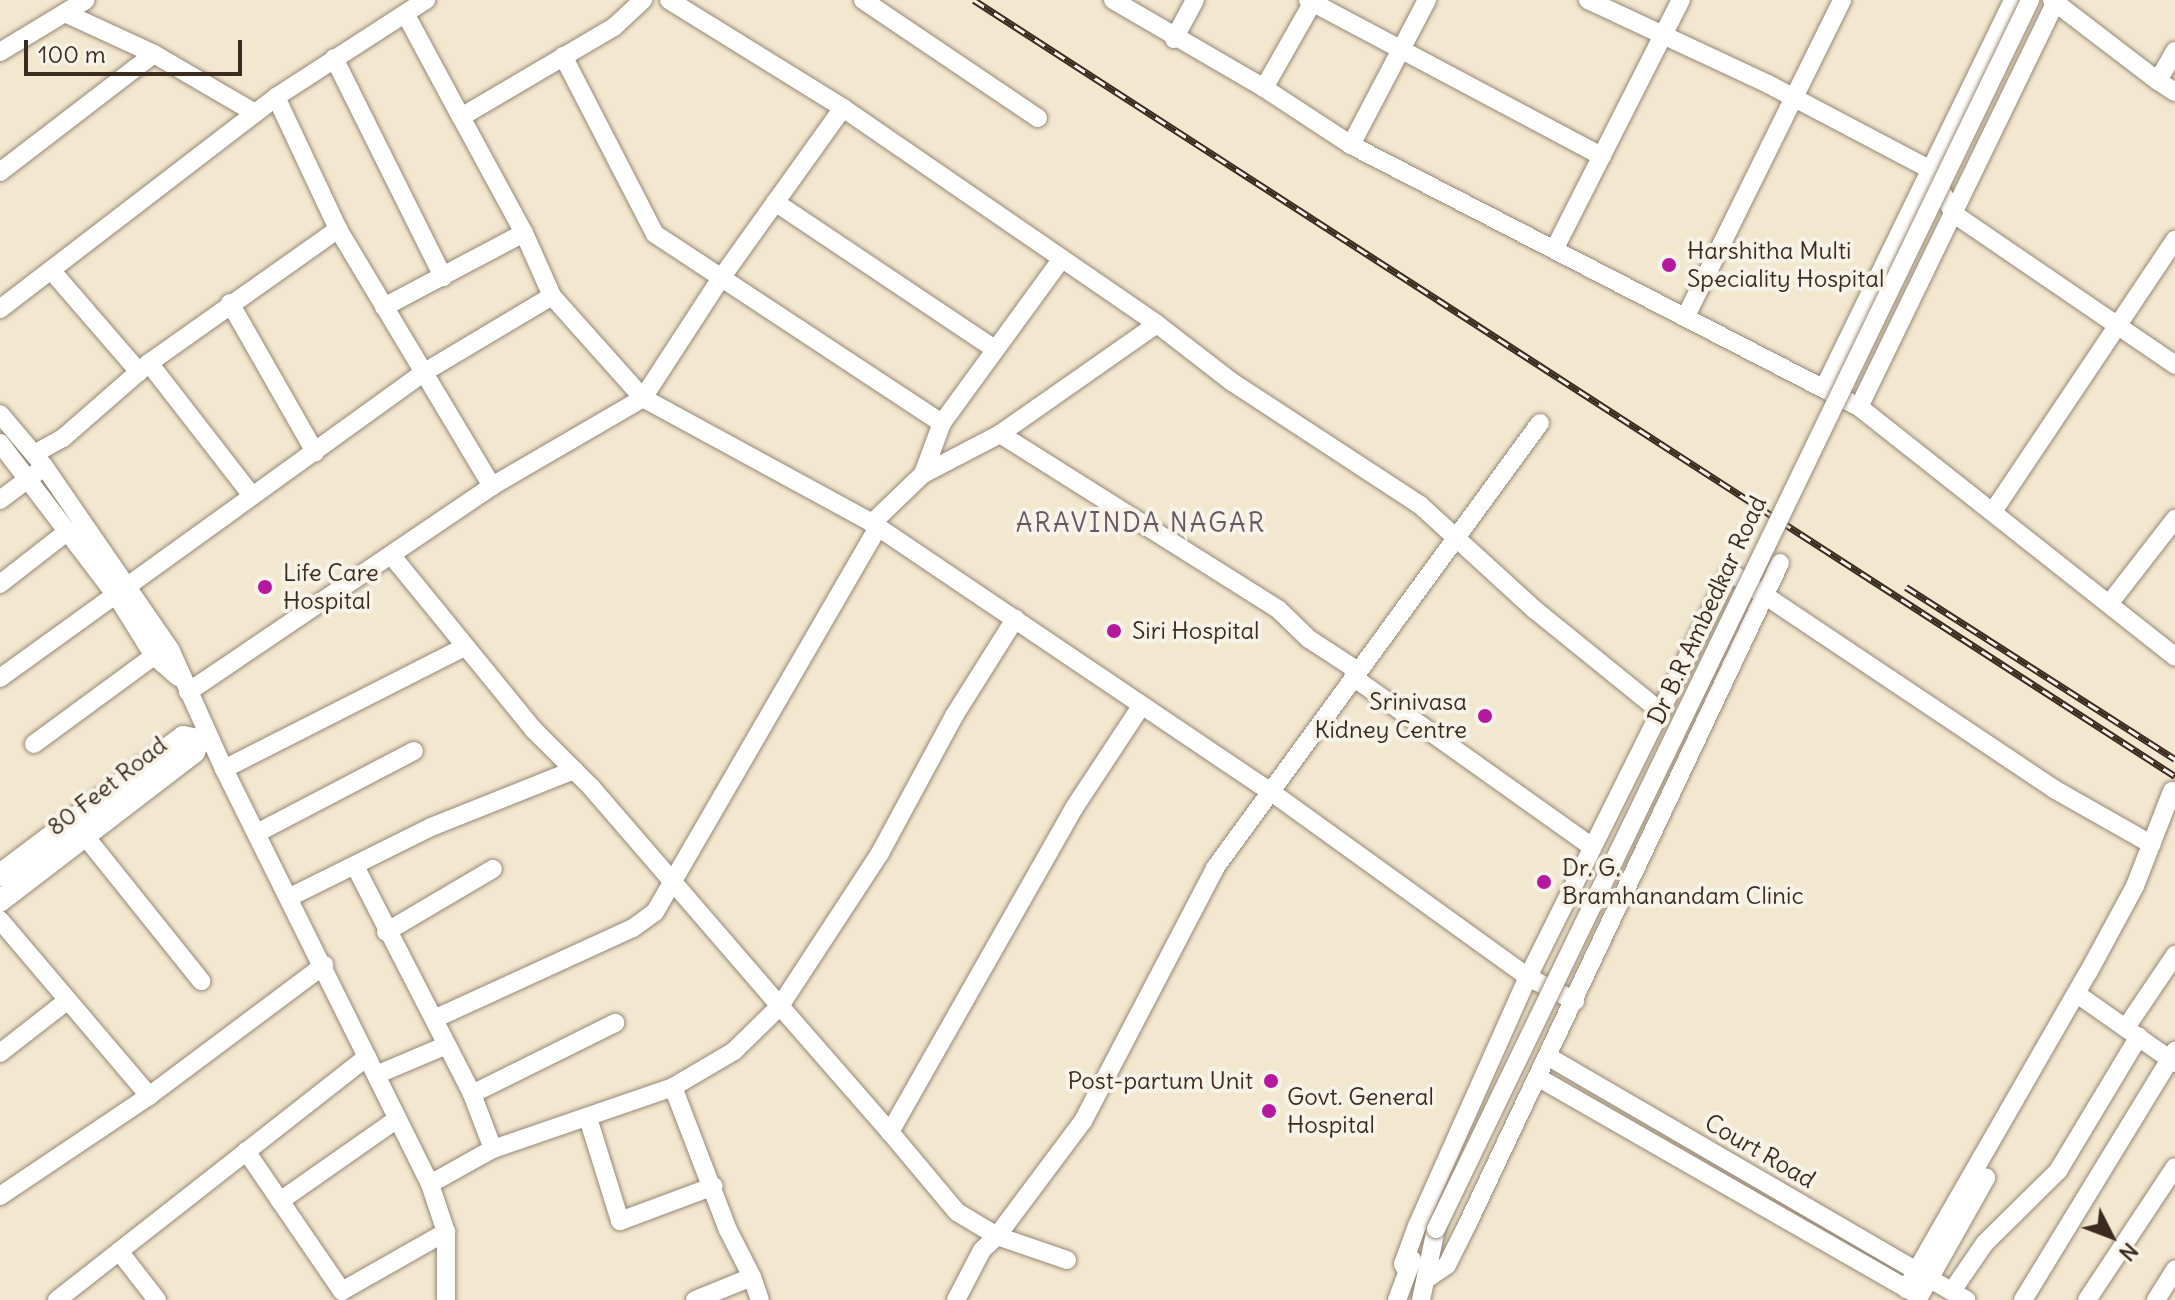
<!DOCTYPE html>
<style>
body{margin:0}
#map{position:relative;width:2175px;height:1300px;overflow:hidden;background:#f2e7cf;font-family:Delius,sans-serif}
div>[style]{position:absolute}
.roads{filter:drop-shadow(0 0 2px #968876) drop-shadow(0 0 2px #968876)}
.minor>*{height:18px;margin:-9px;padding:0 9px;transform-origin:9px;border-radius:9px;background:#fff}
.major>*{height:22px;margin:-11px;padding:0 11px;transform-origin:11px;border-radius:11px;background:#fff}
.rail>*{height:7px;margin-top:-3.5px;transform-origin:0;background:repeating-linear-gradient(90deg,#f7f3e8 0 12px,#3b2a1e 0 24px);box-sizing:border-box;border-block:2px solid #3b2a1e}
.bridges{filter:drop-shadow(0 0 2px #968876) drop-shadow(0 0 2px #968876)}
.minor-bridge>*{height:18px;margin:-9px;padding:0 9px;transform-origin:9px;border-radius:9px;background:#fff}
.dots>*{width:22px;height:22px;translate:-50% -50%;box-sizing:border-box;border:4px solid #f7f3e8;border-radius:50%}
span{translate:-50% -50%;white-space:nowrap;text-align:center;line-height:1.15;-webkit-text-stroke:8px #f7f3e8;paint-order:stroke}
.poi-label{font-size:24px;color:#3b2a1e}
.left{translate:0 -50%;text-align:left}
.right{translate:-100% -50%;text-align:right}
.street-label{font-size:24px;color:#3b2a1e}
.neighbourhood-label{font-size:26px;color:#685761;letter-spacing:2px}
.north{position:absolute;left:2071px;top:1196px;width:80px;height:80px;-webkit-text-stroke:6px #f7f3e8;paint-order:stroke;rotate:132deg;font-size:22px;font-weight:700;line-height:32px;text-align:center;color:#3b2a1e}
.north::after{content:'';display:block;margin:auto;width:28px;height:36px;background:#3b2a1e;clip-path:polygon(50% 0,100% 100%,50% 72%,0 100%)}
.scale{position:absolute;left:24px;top:40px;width:218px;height:36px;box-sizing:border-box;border:4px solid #3b2a1e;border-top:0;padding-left:10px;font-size:24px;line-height:28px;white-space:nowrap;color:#3b2a1e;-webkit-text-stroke:6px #f7f3e8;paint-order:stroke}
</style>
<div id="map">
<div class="roads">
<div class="minor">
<div style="left:669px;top:0;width:205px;rotate:31.8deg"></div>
<div style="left:843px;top:108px;width:381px;rotate:34.5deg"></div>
<div style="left:1157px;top:324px;width:192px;rotate:145deg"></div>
<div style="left:1000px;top:434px;width:87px;rotate:152.5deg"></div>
<div style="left:923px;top:474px;width:71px;rotate:136.1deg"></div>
<div style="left:863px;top:0;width:211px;rotate:34deg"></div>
<div style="left:1113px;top:0;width:175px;rotate:30.2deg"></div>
<div style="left:1264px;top:88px;width:101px;rotate:-60.4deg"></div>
<div style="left:1308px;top:0;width:333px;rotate:28deg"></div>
<div style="left:1427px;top:0;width:164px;rotate:117.7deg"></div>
<div style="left:1351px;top:145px;width:572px;rotate:27.28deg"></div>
<div style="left:1859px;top:407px;width:403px;rotate:38.3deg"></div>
<div style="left:1588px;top:0;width:199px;rotate:25deg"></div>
<div style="left:1768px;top:84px;width:182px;rotate:27.8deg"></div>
<div style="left:1929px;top:169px;width:51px;rotate:60.9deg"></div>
<div style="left:1954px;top:214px;width:268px;rotate:34.3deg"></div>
<div style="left:2052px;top:0;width:133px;rotate:37.4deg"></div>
<div style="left:65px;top:13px;width:98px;rotate:24.7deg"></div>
<div style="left:406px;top:15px;width:116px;rotate:61.7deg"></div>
<div style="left:1174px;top:39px;width:44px;rotate:-61.7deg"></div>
<div style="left:2175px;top:51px;width:34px;rotate:120deg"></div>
<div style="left:2158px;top:81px;width:20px;rotate:33deg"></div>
<div style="left:0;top:52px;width:100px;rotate:-31.2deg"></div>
<div style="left:563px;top:56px;width:200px;rotate:62.7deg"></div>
<div style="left:655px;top:234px;width:344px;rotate:33.4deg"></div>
<div style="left:334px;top:58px;width:245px;rotate:63.5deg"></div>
<div style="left:1264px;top:88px;width:104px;rotate:33.2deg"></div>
<div style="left:276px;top:97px;width:146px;rotate:64.8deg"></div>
<div style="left:338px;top:229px;width:300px;rotate:59.1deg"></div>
<div style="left:0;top:172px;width:194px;rotate:-37.5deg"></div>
<div style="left:154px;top:54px;width:117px;rotate:30.3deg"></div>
<div style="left:775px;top:202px;width:262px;rotate:33.8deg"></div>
<div style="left:524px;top:233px;width:69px;rotate:66deg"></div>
<div style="left:552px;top:296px;width:137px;rotate:48.3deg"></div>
<div style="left:643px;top:398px;width:140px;rotate:-57deg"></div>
<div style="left:719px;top:281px;width:213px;rotate:-54.4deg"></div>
<div style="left:1555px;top:248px;width:278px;rotate:-63.1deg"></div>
<div style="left:51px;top:270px;width:135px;rotate:49.2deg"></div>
<div style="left:230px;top:303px;width:172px;rotate:60.3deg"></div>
<div style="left:384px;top:307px;width:158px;rotate:-27.9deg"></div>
<div style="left:524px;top:233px;width:132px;rotate:-118.5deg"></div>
<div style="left:461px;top:117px;width:178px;rotate:-30.5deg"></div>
<div style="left:614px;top:27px;width:40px;rotate:-43deg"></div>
<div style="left:0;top:309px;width:348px;rotate:-37.5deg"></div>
<div style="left:276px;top:97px;width:179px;rotate:-32.9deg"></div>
<div style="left:1687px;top:314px;width:350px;rotate:-63.7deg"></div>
<div style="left:1157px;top:324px;width:95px;rotate:37.7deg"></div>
<div style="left:1232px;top:382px;width:225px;rotate:33.2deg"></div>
<div style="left:1420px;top:505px;width:156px;rotate:42.4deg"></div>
<div style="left:1535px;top:610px;width:162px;rotate:39deg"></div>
<div style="left:149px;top:363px;width:168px;rotate:52.2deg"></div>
<div style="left:1824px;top:388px;width:432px;rotate:-64deg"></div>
<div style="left:1859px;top:407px;width:453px;rotate:-64.1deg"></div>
<div style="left:0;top:414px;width:68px;rotate:49.8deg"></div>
<div style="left:44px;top:466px;width:222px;rotate:55.5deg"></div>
<div style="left:170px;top:649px;width:132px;rotate:65.8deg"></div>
<div style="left:224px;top:769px;width:463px;rotate:63.6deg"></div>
<div style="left:430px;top:1184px;width:51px;rotate:71.6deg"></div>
<div style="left:446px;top:1232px;width:68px;rotate:90deg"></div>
<div style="left:1000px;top:434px;width:328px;rotate:32.2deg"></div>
<div style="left:1278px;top:609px;width:43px;rotate:44.1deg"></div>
<div style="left:1309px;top:639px;width:59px;rotate:33.1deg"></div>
<div style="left:0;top:443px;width:191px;rotate:52.7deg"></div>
<div style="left:116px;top:595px;width:72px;rotate:58.1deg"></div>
<div style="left:154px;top:656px;width:32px;rotate:41deg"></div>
<div style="left:34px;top:454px;width:33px;rotate:-29deg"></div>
<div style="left:63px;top:438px;width:114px;rotate:-41.1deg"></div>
<div style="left:149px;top:363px;width:232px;rotate:-35.3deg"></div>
<div style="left:923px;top:474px;width:54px;rotate:-69.6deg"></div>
<div style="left:942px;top:423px;width:202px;rotate:-53.9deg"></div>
<div style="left:0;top:500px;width:45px;rotate:-36.9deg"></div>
<div style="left:1994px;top:510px;width:325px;rotate:-56.2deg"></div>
<div style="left:392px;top:556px;width:225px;rotate:50.8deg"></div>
<div style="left:534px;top:730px;width:81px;rotate:45deg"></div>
<div style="left:591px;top:787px;width:289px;rotate:49.2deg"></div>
<div style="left:780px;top:1006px;width:183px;rotate:-56.8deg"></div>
<div style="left:880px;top:853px;width:156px;rotate:-61.6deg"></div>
<div style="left:954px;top:716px;width:115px;rotate:-57.8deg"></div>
<div style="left:0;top:584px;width:86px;rotate:-37.9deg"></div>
<div style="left:2109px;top:604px;width:108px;rotate:-52.2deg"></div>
<div style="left:1353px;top:677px;width:292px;rotate:35.4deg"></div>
<div style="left:0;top:678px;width:521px;rotate:-35.79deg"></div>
<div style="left:423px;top:373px;width:150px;rotate:-30.8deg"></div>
<div style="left:188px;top:692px;width:367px;rotate:-34.1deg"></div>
<div style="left:492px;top:486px;width:175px;rotate:-30.2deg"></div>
<div style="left:643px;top:398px;width:261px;rotate:28.6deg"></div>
<div style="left:872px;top:523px;width:480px;rotate:34deg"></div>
<div style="left:1270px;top:791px;width:318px;rotate:35.8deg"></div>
<div style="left:1528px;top:977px;width:53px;rotate:27.1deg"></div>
<div style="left:34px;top:744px;width:149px;rotate:-36.3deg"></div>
<div style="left:224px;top:769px;width:269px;rotate:-26.9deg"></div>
<div style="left:257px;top:833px;width:177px;rotate:-27.6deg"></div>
<div style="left:85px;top:836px;width:186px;rotate:51.3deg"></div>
<div style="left:355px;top:866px;width:256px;rotate:62.8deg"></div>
<div style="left:472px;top:1094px;width:59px;rotate:69.1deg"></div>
<div style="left:290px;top:897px;width:157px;rotate:-26.4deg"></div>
<div style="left:431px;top:827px;width:154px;rotate:-21.7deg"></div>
<div style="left:0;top:920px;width:231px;rotate:49.7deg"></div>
<div style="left:386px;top:932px;width:124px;rotate:-30.5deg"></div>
<div style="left:2077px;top:994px;width:120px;rotate:35.1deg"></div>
<div style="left:434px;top:1019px;width:219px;rotate:-24.6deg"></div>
<div style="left:633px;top:928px;width:27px;rotate:-36deg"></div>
<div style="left:655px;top:912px;width:445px;rotate:-59.9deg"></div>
<div style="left:2127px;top:1026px;width:86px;rotate:-55.9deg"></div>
<div style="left:0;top:1053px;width:86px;rotate:-37.9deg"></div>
<div style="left:1549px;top:1057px;width:483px;rotate:30.2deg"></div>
<div style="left:376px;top:1075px;width:77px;rotate:-22.9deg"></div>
<div style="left:1539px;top:1078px;width:434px;rotate:29.8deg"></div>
<div style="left:673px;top:1087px;width:153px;rotate:69deg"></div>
<div style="left:728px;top:1230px;width:53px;rotate:62.9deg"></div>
<div style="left:472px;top:1094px;width:160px;rotate:-26.4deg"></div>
<div style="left:588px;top:1118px;width:108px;rotate:72.7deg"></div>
<div style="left:620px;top:1221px;width:100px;rotate:-20.4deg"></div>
<div style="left:890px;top:1132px;width:104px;rotate:50.1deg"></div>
<div style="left:957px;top:1212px;width:47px;rotate:31deg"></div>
<div style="left:997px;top:1236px;width:144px;rotate:-53.2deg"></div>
<div style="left:1083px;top:1121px;width:285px;rotate:-62.4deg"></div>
<div style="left:1215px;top:868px;width:551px;rotate:-53.86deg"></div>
<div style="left:246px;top:1151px;width:170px;rotate:55.6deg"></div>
<div style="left:342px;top:1291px;width:120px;rotate:-29.6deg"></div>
<div style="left:430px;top:1184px;width:72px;rotate:-29.1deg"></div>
<div style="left:493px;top:1149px;width:190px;rotate:-19deg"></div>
<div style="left:673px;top:1087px;width:71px;rotate:-30.5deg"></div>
<div style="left:734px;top:1051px;width:64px;rotate:-44.4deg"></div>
<div style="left:780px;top:1006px;width:167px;rotate:48.9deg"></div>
<div style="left:890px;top:1132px;width:373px;rotate:-60.4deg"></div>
<div style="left:1074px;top:808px;width:123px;rotate:-56.6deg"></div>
<div style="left:0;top:1196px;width:179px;rotate:-33.9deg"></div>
<div style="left:149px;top:1096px;width:219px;rotate:-36.8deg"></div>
<div style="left:280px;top:1201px;width:143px;rotate:-35deg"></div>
<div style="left:119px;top:1251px;width:62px;rotate:52.2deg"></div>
<div style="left:1407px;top:1271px;width:8px;rotate:-120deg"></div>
<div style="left:1403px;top:1264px;width:40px;rotate:-69.8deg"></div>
<div style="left:1417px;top:1226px;width:273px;rotate:-66deg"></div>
<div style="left:1528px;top:977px;width:453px;rotate:-63.5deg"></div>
<div style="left:1730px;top:572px;width:390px;rotate:33.8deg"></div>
<div style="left:2054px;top:789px;width:112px;rotate:29.6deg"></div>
<div style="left:1428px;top:1278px;width:23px;rotate:-34deg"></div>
<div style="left:1447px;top:1265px;width:47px;rotate:-63.4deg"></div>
<div style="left:1468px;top:1223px;width:730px;rotate:-64.7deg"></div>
<div style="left:1906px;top:1289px;width:365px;rotate:-60.1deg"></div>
<div style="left:2088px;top:973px;width:99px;rotate:-61.6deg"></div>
<div style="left:2135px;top:886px;width:102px;rotate:-68.7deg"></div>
<div style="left:1952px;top:1291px;width:58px;rotate:-55.5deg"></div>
<div style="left:1985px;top:1243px;width:103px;rotate:-44.6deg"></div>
<div style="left:2058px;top:1171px;width:157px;rotate:-59deg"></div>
<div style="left:1919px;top:1297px;width:137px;rotate:-60.6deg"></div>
<div style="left:57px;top:1300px;width:394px;rotate:-38.1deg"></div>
<div style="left:695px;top:1300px;width:61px;rotate:-22deg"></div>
<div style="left:752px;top:1277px;width:24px;rotate:71deg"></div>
<div style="left:956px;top:1300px;width:56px;rotate:-62.5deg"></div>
<div style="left:982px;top:1250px;width:21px;rotate:-43deg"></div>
<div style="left:997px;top:1236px;width:74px;rotate:18.9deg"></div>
<div style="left:1397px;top:1300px;width:43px;rotate:-69.4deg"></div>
<div style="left:1421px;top:1300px;width:73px;rotate:-78.1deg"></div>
<div style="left:2023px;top:1300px;width:292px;rotate:-58.6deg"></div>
<div style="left:2087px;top:1300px;width:159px;rotate:-56.5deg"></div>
<div style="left:2156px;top:1300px;width:36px;rotate:-58deg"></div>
</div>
<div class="major">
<div style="left:0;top:875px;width:229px;rotate:-37deg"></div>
<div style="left:183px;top:737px;width:16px;rotate:11deg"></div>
<div style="left:199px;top:740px;width:13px;rotate:113deg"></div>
<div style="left:194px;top:752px;width:245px;rotate:142.5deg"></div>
</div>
</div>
<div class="rail">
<div style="left:974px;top:0;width:1430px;rotate:32.87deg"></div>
<div style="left:1906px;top:587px;width:319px;rotate:32.6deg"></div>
</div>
<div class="bridges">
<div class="minor-bridge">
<div style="left:1436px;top:1229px;width:1365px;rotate:-64.2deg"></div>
</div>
</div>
<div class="dots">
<div style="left:1669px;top:265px;background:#b5179e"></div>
<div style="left:265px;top:587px;background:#b5179e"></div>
<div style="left:1114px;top:631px;background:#b5179e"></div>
<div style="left:1485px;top:716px;background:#b5179e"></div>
<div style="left:1544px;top:882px;background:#b5179e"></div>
<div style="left:1271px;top:1081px;background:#b5179e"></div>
<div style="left:1269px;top:1111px;background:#b5179e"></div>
</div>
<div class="poi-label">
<span class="left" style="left:1687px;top:265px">Harshitha Multi<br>Speciality Hospital</span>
<span class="left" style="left:283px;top:587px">Life Care<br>Hospital</span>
<span class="left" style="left:1132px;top:631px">Siri Hospital</span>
<span class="right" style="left:1467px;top:716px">Srinivasa<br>Kidney Centre</span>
<span class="left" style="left:1562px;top:882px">Dr. G.<br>Bramhanandam Clinic</span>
<span class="right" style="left:1253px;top:1081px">Post-partum Unit</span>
<span class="left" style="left:1287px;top:1111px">Govt. General<br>Hospital</span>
</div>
<div class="street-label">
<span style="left:1707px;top:610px;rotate:-65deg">Dr B.R Ambedkar Road</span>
<span style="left:107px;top:786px;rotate:-38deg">80 Feet Road</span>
<span style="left:1760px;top:1151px;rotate:30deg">Court Road</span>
</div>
<div class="neighbourhood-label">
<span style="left:1141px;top:523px">ARAVINDA NAGAR</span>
</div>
<div class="north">N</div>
<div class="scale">100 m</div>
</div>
